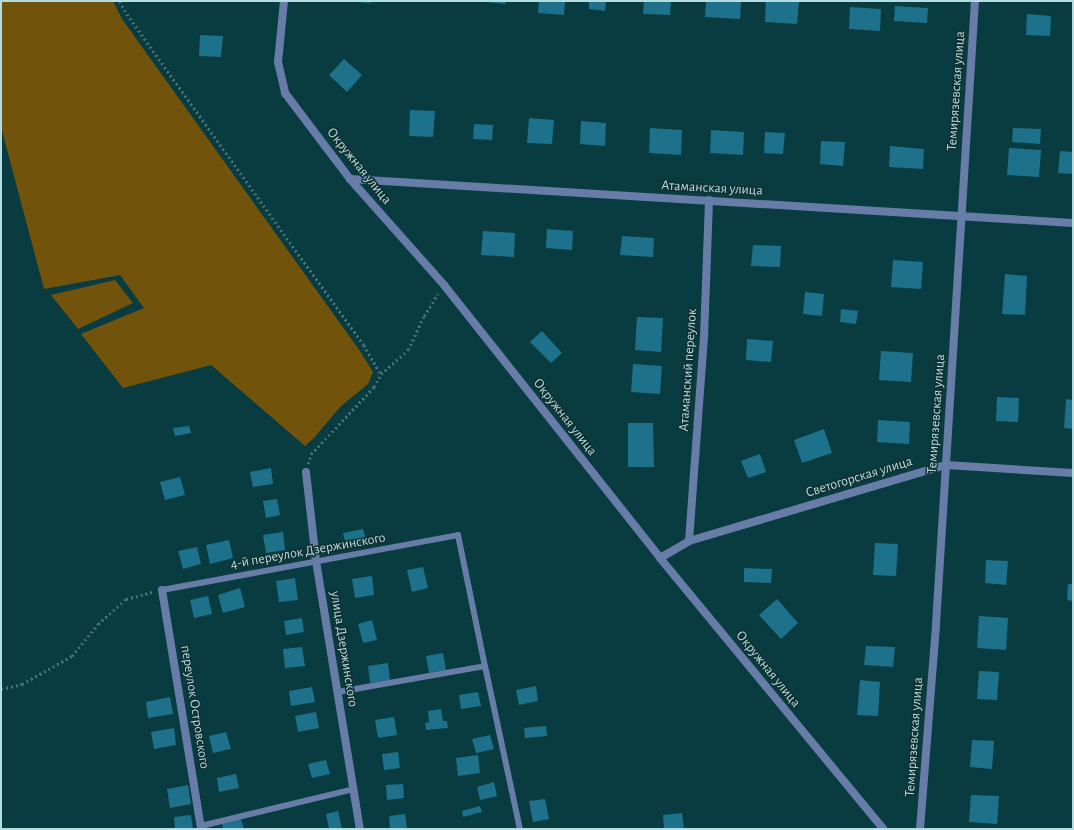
<!DOCTYPE html>
<meta charset="utf-8">
<style>
body{margin:0}
#map{position:relative;width:1074px;height:830px;overflow:hidden;background:#083c40;font-family:"Alegreya Sans",sans-serif}
div>[style]{position:absolute}
.green>*{inset:0;background:#71530b}
.building>*{inset:0;background:#1d718a}
.path>*{height:2.5px;margin-top:-1.25px;transform-origin:0;background:repeating-linear-gradient(90deg,#457579 0 2px,transparent 0 5px)}
.lane>*{height:6px;margin:-3px;padding:0 3px;transform-origin:3px;border-radius:3px;background:#677da8}
.street>*{height:8px;margin:-4px;padding:0 4px;transform-origin:4px;border-radius:4px;background:#677da8}
span{translate:-50% -50%;white-space:nowrap;text-align:center;line-height:1.15;-webkit-text-stroke:3px #133032;paint-order:stroke}
.street-label{font-size:14px;color:#b4dde1}
.frame{position:absolute;inset:0;border:2px solid #b4dde1;pointer-events:none}
</style>
<div id="map">
<div class="green">
<div style="clip-path:polygon(1px 1px,113px 1px,122px 19px,360px 351px,373px 372px,368px 384px,340px 407px,313px 439px,305px 446px,211px 365px,123px 388px,81px 334px,144px 308px,120px 275px,44px 289px,1px 127px)"></div>
<div style="clip-path:polygon(115px 280px,133px 303px,78px 329px,51px 295px)"></div>
</div>
<div class="building">
<div style="clip-path:polygon(348px 1px,371px 1px,370px 3px)"></div>
<div style="clip-path:polygon(479px 1px,506px 1px,505px 4px)"></div>
<div style="clip-path:polygon(539px 1px,565px 1px,564px 15px,538px 13px)"></div>
<div style="clip-path:polygon(589px 1px,606px 1px,605px 11px,589px 9px)"></div>
<div style="clip-path:polygon(644px 1px,671px 1px,670px 15px,643px 14px)"></div>
<div style="clip-path:polygon(706px 1px,741px 1px,740px 19px,705px 17px)"></div>
<div style="clip-path:polygon(766px 1px,799px 1px,797px 24px,765px 22px)"></div>
<div style="clip-path:polygon(895px 6px,928px 8px,927px 23px,894px 21px)"></div>
<div style="clip-path:polygon(850px 7px,881px 9px,880px 31px,849px 29px)"></div>
<div style="clip-path:polygon(1027px 14px,1051px 16px,1050px 36px,1026px 35px)"></div>
<div style="clip-path:polygon(200px 35px,223px 36px,221px 57px,199px 56px)"></div>
<div style="clip-path:polygon(344px 59px,362px 75px,347px 92px,329px 75px)"></div>
<div style="clip-path:polygon(410px 110px,435px 111px,433px 137px,409px 136px)"></div>
<div style="clip-path:polygon(529px 118px,554px 120px,552px 144px,527px 143px)"></div>
<div style="clip-path:polygon(581px 121px,606px 123px,605px 146px,580px 144px)"></div>
<div style="clip-path:polygon(474px 124px,493px 125px,492px 140px,473px 139px)"></div>
<div style="clip-path:polygon(650px 128px,682px 130px,681px 155px,649px 153px)"></div>
<div style="clip-path:polygon(1013px 128px,1041px 129px,1040px 144px,1012px 142px)"></div>
<div style="clip-path:polygon(711px 130px,744px 132px,743px 155px,710px 153px)"></div>
<div style="clip-path:polygon(765px 132px,785px 133px,783px 154px,764px 153px)"></div>
<div style="clip-path:polygon(821px 141px,845px 142px,843px 166px,820px 164px)"></div>
<div style="clip-path:polygon(890px 146px,924px 149px,923px 169px,889px 167px)"></div>
<div style="clip-path:polygon(1009px 148px,1041px 150px,1039px 177px,1007px 175px)"></div>
<div style="clip-path:polygon(1060px 151px,1073px 152px,1073px 174px,1058px 173px)"></div>
<div style="clip-path:polygon(547px 229px,573px 231px,572px 250px,546px 248px)"></div>
<div style="clip-path:polygon(483px 231px,515px 233px,514px 257px,481px 255px)"></div>
<div style="clip-path:polygon(622px 236px,654px 238px,653px 257px,620px 255px)"></div>
<div style="clip-path:polygon(753px 245px,781px 246px,780px 267px,751px 266px)"></div>
<div style="clip-path:polygon(893px 260px,923px 262px,921px 289px,891px 287px)"></div>
<div style="clip-path:polygon(1005px 274px,1027px 276px,1025px 315px,1002px 314px)"></div>
<div style="clip-path:polygon(805px 292px,824px 294px,822px 316px,803px 314px)"></div>
<div style="clip-path:polygon(841px 309px,858px 311px,856px 324px,840px 322px)"></div>
<div style="clip-path:polygon(637px 317px,663px 318px,661px 352px,635px 350px)"></div>
<div style="clip-path:polygon(542px 331px,562px 353px,551px 363px,530px 342px)"></div>
<div style="clip-path:polygon(747px 339px,773px 341px,771px 362px,746px 360px)"></div>
<div style="clip-path:polygon(881px 351px,913px 353px,911px 382px,879px 380px)"></div>
<div style="clip-path:polygon(633px 364px,662px 366px,660px 394px,631px 392px)"></div>
<div style="clip-path:polygon(997px 397px,1019px 398px,1018px 422px,996px 421px)"></div>
<div style="clip-path:polygon(1066px 399px,1073px 400px,1073px 429px,1064px 428px)"></div>
<div style="clip-path:polygon(878px 420px,910px 422px,909px 444px,877px 442px)"></div>
<div style="clip-path:polygon(628px 423px,653px 423px,654px 467px,628px 467px)"></div>
<div style="clip-path:polygon(189px 426px,191px 433px,175px 436px,173px 428px)"></div>
<div style="clip-path:polygon(824px 429px,832px 453px,802px 463px,794px 440px)"></div>
<div style="clip-path:polygon(760px 454px,766px 472px,748px 478px,741px 461px)"></div>
<div style="clip-path:polygon(271px 468px,273px 484px,253px 487px,250px 472px)"></div>
<div style="clip-path:polygon(180px 477px,185px 495px,165px 500px,160px 482px)"></div>
<div style="clip-path:polygon(277px 499px,280px 515px,266px 518px,263px 501px)"></div>
<div style="clip-path:polygon(363px 529px,367px 544px,347px 549px,343px 533px)"></div>
<div style="clip-path:polygon(283px 532px,285px 550px,266px 553px,263px 535px)"></div>
<div style="clip-path:polygon(229px 540px,233px 558px,210px 564px,206px 545px)"></div>
<div style="clip-path:polygon(875px 543px,898px 544px,896px 576px,873px 575px)"></div>
<div style="clip-path:polygon(197px 547px,201px 564px,183px 569px,178px 551px)"></div>
<div style="clip-path:polygon(986px 560px,1008px 561px,1006px 585px,985px 583px)"></div>
<div style="clip-path:polygon(423px 567px,428px 588px,412px 592px,407px 570px)"></div>
<div style="clip-path:polygon(744px 568px,772px 569px,771px 583px,744px 582px)"></div>
<div style="clip-path:polygon(372px 576px,374px 595px,355px 598px,352px 579px)"></div>
<div style="clip-path:polygon(295px 578px,298px 600px,279px 602px,276px 581px)"></div>
<div style="clip-path:polygon(1068px 584px,1073px 584px,1073px 601px,1067px 600px)"></div>
<div style="clip-path:polygon(240px 588px,245px 607px,223px 613px,218px 595px)"></div>
<div style="clip-path:polygon(208px 596px,212px 614px,194px 618px,190px 600px)"></div>
<div style="clip-path:polygon(777px 599px,798px 623px,781px 639px,759px 615px)"></div>
<div style="clip-path:polygon(979px 616px,1008px 618px,1006px 650px,977px 648px)"></div>
<div style="clip-path:polygon(302px 618px,304px 632px,286px 635px,284px 621px)"></div>
<div style="clip-path:polygon(372px 620px,377px 640px,363px 643px,358px 624px)"></div>
<div style="clip-path:polygon(866px 646px,895px 647px,893px 667px,864px 665px)"></div>
<div style="clip-path:polygon(302px 647px,305px 666px,285px 668px,283px 649px)"></div>
<div style="clip-path:polygon(443px 653px,446px 670px,429px 673px,426px 656px)"></div>
<div style="clip-path:polygon(388px 663px,390px 680px,370px 683px,368px 666px)"></div>
<div style="clip-path:polygon(979px 671px,999px 672px,997px 700px,977px 699px)"></div>
<div style="clip-path:polygon(860px 680px,880px 682px,878px 716px,857px 715px)"></div>
<div style="clip-path:polygon(536px 686px,538px 701px,519px 705px,516px 690px)"></div>
<div style="clip-path:polygon(312px 687px,315px 702px,291px 706px,289px 691px)"></div>
<div style="clip-path:polygon(478px 692px,481px 706px,461px 709px,459px 695px)"></div>
<div style="clip-path:polygon(170px 697px,173px 714px,148px 718px,146px 702px)"></div>
<div style="clip-path:polygon(441px 709px,443px 721px,447px 721px,448px 728px,426px 730px,425px 723px,429px 722px,428px 711px)"></div>
<div style="clip-path:polygon(316px 712px,319px 728px,298px 732px,295px 716px)"></div>
<div style="clip-path:polygon(394px 717px,397px 735px,378px 738px,375px 720px)"></div>
<div style="clip-path:polygon(546px 726px,547px 736px,525px 738px,524px 728px)"></div>
<div style="clip-path:polygon(174px 728px,176px 745px,154px 749px,151px 732px)"></div>
<div style="clip-path:polygon(226px 732px,231px 749px,213px 753px,209px 736px)"></div>
<div style="clip-path:polygon(490px 735px,494px 749px,476px 753px,472px 739px)"></div>
<div style="clip-path:polygon(972px 740px,994px 741px,992px 769px,970px 767px)"></div>
<div style="clip-path:polygon(398px 752px,400px 768px,384px 770px,382px 754px)"></div>
<div style="clip-path:polygon(478px 755px,480px 773px,458px 776px,456px 758px)"></div>
<div style="clip-path:polygon(326px 760px,330px 774px,312px 778px,308px 764px)"></div>
<div style="clip-path:polygon(236px 774px,239px 788px,219px 792px,217px 778px)"></div>
<div style="clip-path:polygon(494px 782px,497px 796px,480px 800px,477px 787px)"></div>
<div style="clip-path:polygon(403px 784px,404px 798px,387px 800px,386px 785px)"></div>
<div style="clip-path:polygon(188px 785px,191px 804px,170px 808px,167px 789px)"></div>
<div style="clip-path:polygon(971px 795px,999px 796px,997px 824px,969px 822px)"></div>
<div style="clip-path:polygon(545px 799px,549px 819px,533px 822px,529px 801px)"></div>
<div style="clip-path:polygon(480px 806px,482px 812px,463px 817px,462px 811px)"></div>
<div style="clip-path:polygon(338px 811px,342px 829px,329px 829px,326px 814px)"></div>
<div style="clip-path:polygon(682px 813px,684px 829px,664px 829px,663px 815px)"></div>
<div style="clip-path:polygon(405px 814px,407px 829px,390px 829px,389px 816px)"></div>
<div style="clip-path:polygon(191px 815px,193px 829px,175px 829px,174px 817px)"></div>
<div style="clip-path:polygon(241px 819px,244px 829px,223px 829px,222px 823px)"></div>
</div>
<div class="path">
<div style="left:120px;top:1px;width:15px;rotate:62deg"></div>
<div style="left:127px;top:14px;width:205px;rotate:54.5deg"></div>
<div style="left:246px;top:181px;width:202px;rotate:54.3deg"></div>
<div style="left:364px;top:345px;width:34px;rotate:60deg"></div>
<div style="left:308px;top:464px;width:10px;rotate:-73deg"></div>
<div style="left:311px;top:454px;width:92px;rotate:-46.8deg"></div>
<div style="left:374px;top:387px;width:15px;rotate:-62deg"></div>
<div style="left:381px;top:374px;width:36px;rotate:-42deg"></div>
<div style="left:408px;top:350px;width:38px;rotate:-65deg"></div>
<div style="left:424px;top:316px;width:26px;rotate:-58deg"></div>
<div style="left:1px;top:689px;width:22px;rotate:-13deg"></div>
<div style="left:22px;top:684px;width:57px;rotate:-29.2deg"></div>
<div style="left:72px;top:656px;width:41px;rotate:-50.9deg"></div>
<div style="left:98px;top:624px;width:38px;rotate:-42deg"></div>
<div style="left:126px;top:599px;width:27px;rotate:-15deg"></div>
</div>
<div class="lane">
<div style="left:162px;top:590px;width:301px;rotate:-10.5deg"></div>
<div style="left:458px;top:535px;width:134px;rotate:78.4deg"></div>
<div style="left:338px;top:692px;width:149px;rotate:-10deg"></div>
<div style="left:485px;top:666px;width:167px;rotate:77.9deg"></div>
<div style="left:201px;top:826px;width:157px;rotate:-13.6deg"></div>
</div>
<div class="street">
<div style="left:284px;top:1px;width:61px;rotate:95.6deg"></div>
<div style="left:278px;top:62px;width:32px;rotate:77deg"></div>
<div style="left:285px;top:93px;width:108px;rotate:52.9deg"></div>
<div style="left:350px;top:179px;width:142px;rotate:48.4deg"></div>
<div style="left:444px;top:285px;width:348px;rotate:51.6deg"></div>
<div style="left:660px;top:558px;width:351px;rotate:50.5deg"></div>
<div style="left:350px;top:179px;width:724px;rotate:3.48deg"></div>
<div style="left:306px;top:472px;width:90px;rotate:83.6deg"></div>
<div style="left:316px;top:561px;width:272px;rotate:80.7deg"></div>
<div style="left:689px;top:541px;width:205px;rotate:-85.8deg"></div>
<div style="left:704px;top:337px;width:137px;rotate:-87.9deg"></div>
<div style="left:660px;top:558px;width:34px;rotate:-30deg"></div>
<div style="left:689px;top:541px;width:268px;rotate:-16.5deg"></div>
<div style="left:946px;top:465px;width:127px;rotate:3.6deg"></div>
<div style="left:162px;top:590px;width:242px;rotate:80.7deg"></div>
<div style="left:920px;top:829px;width:206px;rotate:-85.5deg"></div>
<div style="left:936px;top:624px;width:624px;rotate:-86.42deg"></div>
</div>
<div class="street-label">
<span style="left:956px;top:91px;rotate:-86deg">Темирязевская улица</span>
<span style="left:359px;top:166px;rotate:51deg">Окружная улица</span>
<span style="left:712px;top:188px;rotate:3deg">Атаманская улица</span>
<span style="left:688px;top:370px;rotate:-86deg">Атаманский переулок</span>
<span style="left:936px;top:414px;rotate:-86deg">Темирязевская улица</span>
<span style="left:565px;top:417px;rotate:52deg">Окружная улица</span>
<span style="left:859px;top:477px;rotate:-17deg">Светогорская улица</span>
<span style="left:308px;top:551px;rotate:-10deg">4-й переулок Дзержинского</span>
<span style="left:344px;top:649px;rotate:81deg">улица Дзержинского</span>
<span style="left:768px;top:669px;rotate:51deg">Окружная улица</span>
<span style="left:195px;top:707px;rotate:81deg">переулок Островского</span>
<span style="left:914px;top:737px;rotate:-86deg">Темирязевская улица</span>
</div>
<div class="frame"></div>
</div>
